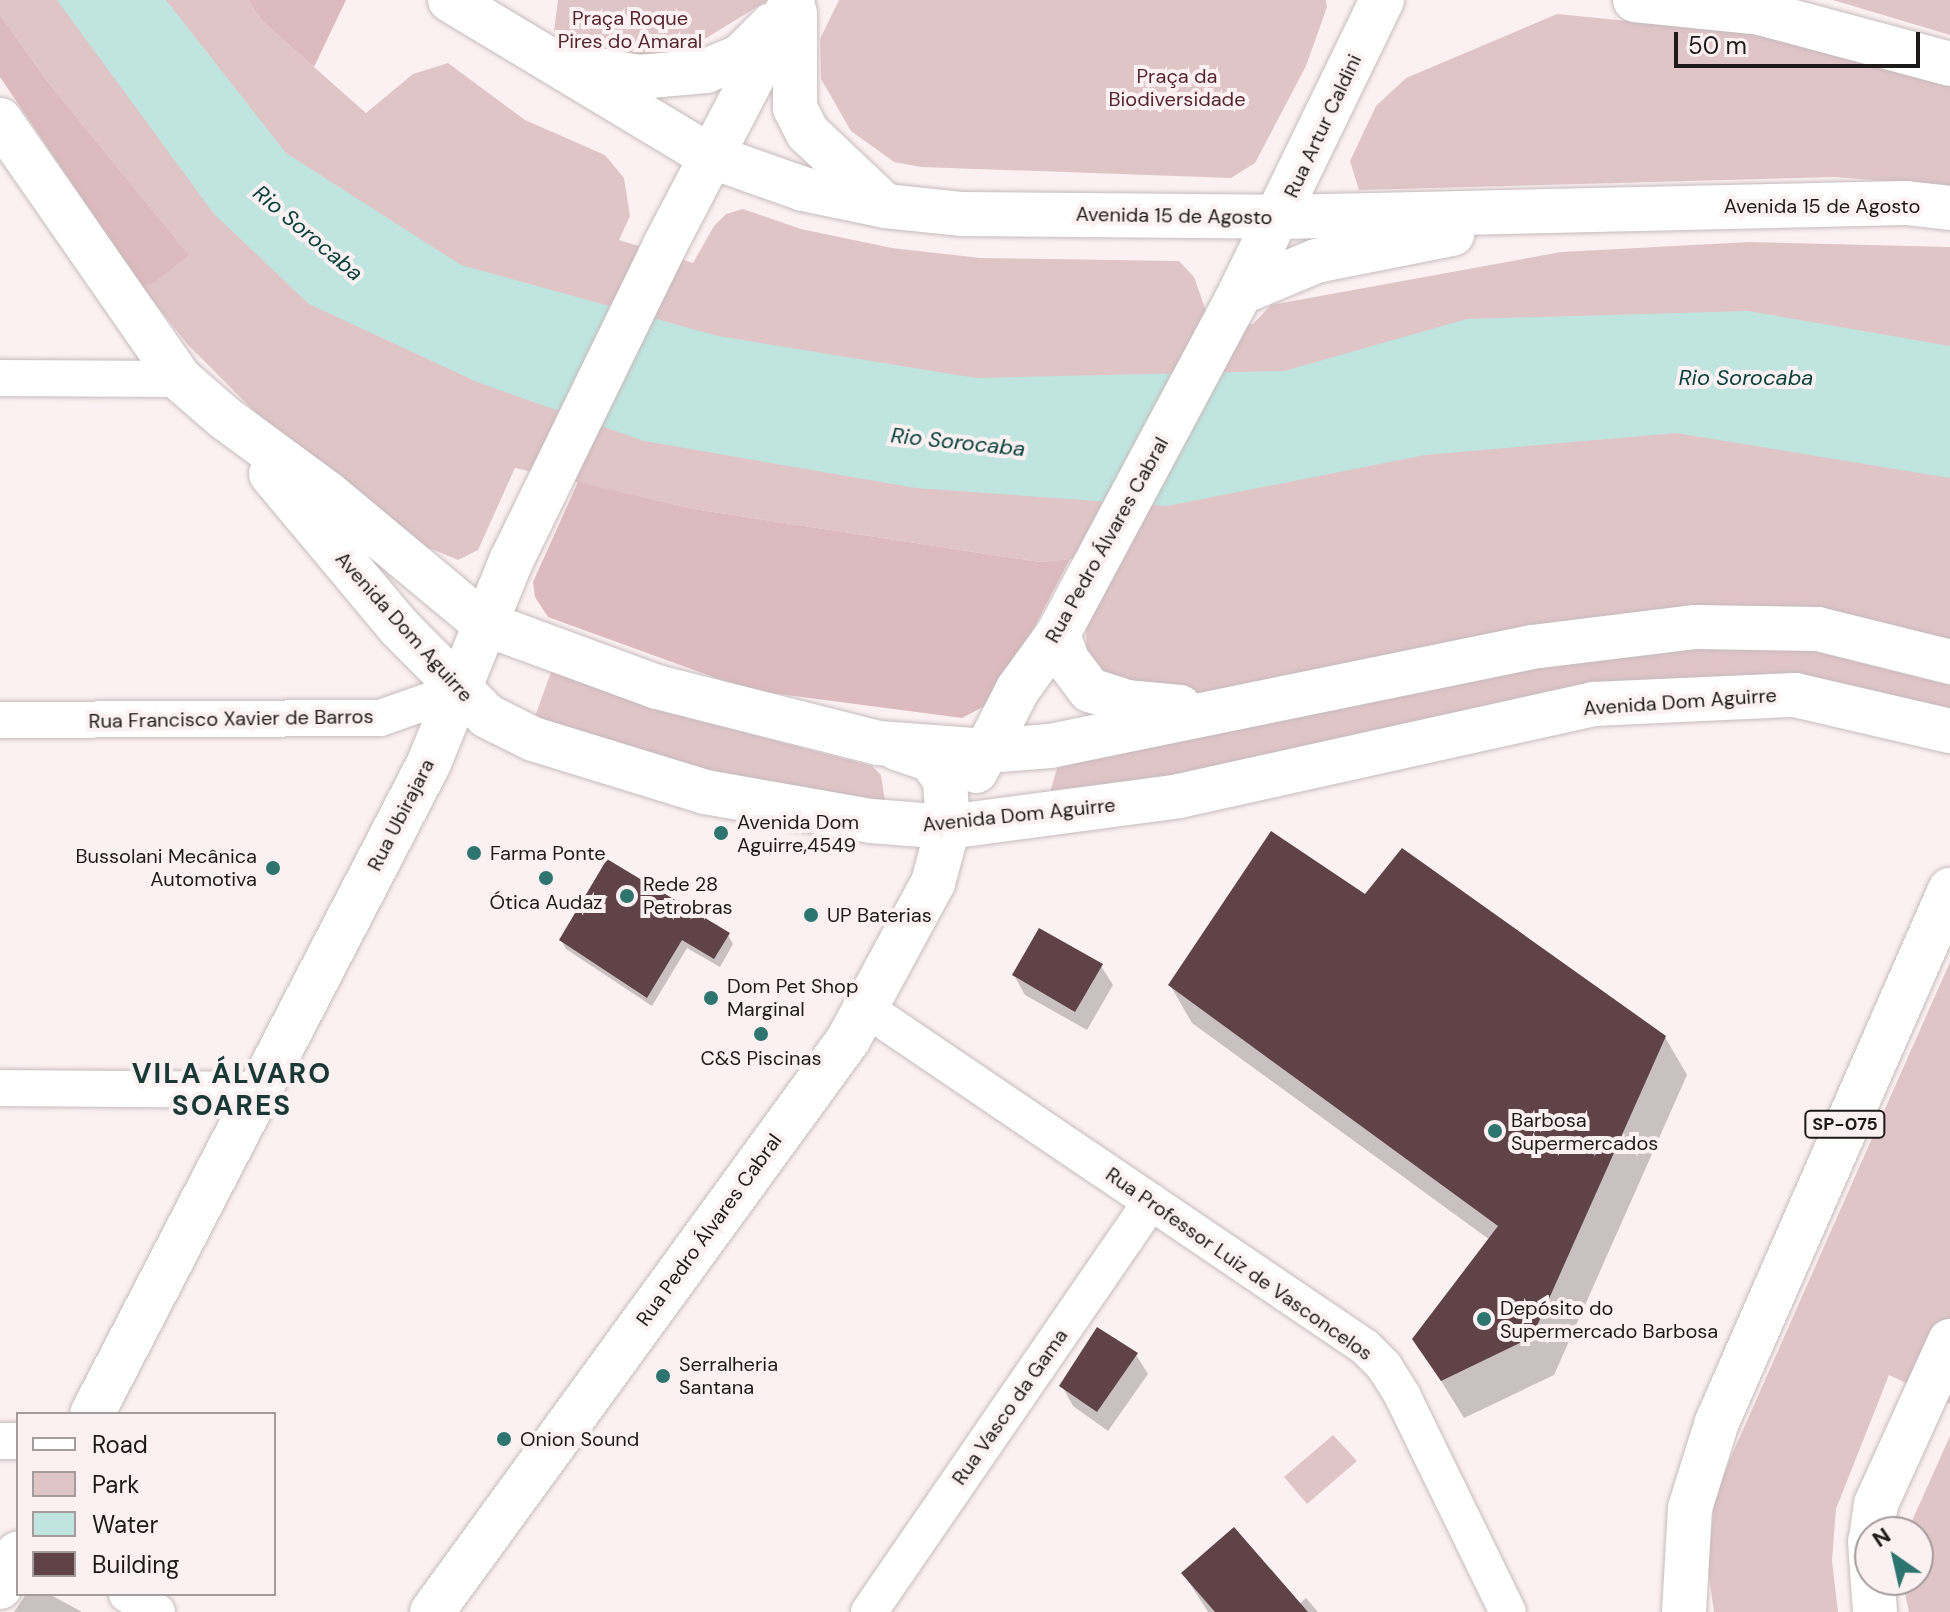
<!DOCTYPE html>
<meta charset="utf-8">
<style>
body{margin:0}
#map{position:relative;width:1950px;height:1612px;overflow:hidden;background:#fcf1f2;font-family:"DM Sans",sans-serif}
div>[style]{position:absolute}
.green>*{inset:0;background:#e0c5c7}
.forest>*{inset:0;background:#ddbabd}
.water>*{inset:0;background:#c0e5e0}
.shadow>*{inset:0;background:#0003}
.building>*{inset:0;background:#604347}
.roads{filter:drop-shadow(0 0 2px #c6bbbc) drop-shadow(0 0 2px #c6bbbc)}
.minor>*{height:36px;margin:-18px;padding:0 18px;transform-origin:18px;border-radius:18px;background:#fff}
.secondary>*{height:44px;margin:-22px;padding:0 22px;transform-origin:22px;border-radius:22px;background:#fff}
.motorway>*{height:44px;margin:-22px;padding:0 22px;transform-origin:22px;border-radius:22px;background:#fff}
.dots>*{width:22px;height:22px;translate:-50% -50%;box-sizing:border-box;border:4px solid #fcf1f2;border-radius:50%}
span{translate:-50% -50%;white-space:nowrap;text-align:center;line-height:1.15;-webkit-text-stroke:8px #fcf1f2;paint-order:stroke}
.shield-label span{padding:2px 6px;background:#fcf1f2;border:2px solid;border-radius:6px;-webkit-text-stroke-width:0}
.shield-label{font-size:18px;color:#1e1a1a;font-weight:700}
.park-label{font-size:20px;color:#55262e}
.street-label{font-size:20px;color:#1e1a1a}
.poi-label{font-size:20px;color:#1e1a1a}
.left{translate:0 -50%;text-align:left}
.right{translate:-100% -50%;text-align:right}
.water-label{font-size:22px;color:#07413c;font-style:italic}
.district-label{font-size:28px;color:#183936;font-weight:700;letter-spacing:2px}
.legend{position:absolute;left:16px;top:1412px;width:260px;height:184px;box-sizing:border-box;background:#fcf1f2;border:2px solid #a39b9c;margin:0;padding:10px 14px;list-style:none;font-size:24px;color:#1e1a1a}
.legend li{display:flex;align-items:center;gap:16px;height:40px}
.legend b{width:40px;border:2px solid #a39b9c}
.north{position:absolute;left:1854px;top:1516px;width:80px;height:80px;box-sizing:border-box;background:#fcf1f2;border:2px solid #a39b9c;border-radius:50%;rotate:326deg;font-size:22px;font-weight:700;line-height:32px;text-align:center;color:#1e1a1a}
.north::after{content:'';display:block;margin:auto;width:28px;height:36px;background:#2d756e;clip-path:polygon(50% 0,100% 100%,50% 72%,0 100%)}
.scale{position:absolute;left:1674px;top:32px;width:246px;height:36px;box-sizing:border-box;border:4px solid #1e1a1a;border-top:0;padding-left:10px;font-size:24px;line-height:28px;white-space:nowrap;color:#1e1a1a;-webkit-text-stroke:6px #fcf1f2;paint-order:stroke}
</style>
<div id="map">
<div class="green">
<div style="clip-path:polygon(0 0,248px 0,262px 21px,366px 113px,413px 74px,448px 63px,525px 120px,605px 155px,624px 178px,630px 216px,619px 240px,693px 263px,714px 226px,726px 214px,743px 209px,801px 229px,892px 248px,981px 258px,1179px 261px,1194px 277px,1206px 311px,1200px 324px,1253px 324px,1271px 305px,1561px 252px,1750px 242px,1950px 247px,1950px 640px,1817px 612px,1186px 696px,1133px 692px,1087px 663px,1086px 627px,1126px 554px,1040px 562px,694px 509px,515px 468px,478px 550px,458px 560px,422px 545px,255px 412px,188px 345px,142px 287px,188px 254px,47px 81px,0 14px)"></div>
<div style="clip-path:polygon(558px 0,768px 0,687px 50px,632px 62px,587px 50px,554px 31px)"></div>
<div style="clip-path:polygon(839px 0,1326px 0,1327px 7px,1306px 66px,1255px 163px,1231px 178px,921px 167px,894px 162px,851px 131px,821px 79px,820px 39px)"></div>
<div style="clip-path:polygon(1833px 0,1950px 0,1950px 35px)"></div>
<div style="clip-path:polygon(1557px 14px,1801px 38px,1950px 84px,1950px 186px,1835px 177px,1359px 190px,1350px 161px,1376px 106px,1406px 78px)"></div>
<div style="clip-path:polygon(1702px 647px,1803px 648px,1950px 685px,1950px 721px,1808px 687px,1198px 777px,1050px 793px,1057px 768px,1372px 697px,1549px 663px)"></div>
<div style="clip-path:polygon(551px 672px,685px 717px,872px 766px,881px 775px,885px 801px,817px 799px,532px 725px)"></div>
<div style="clip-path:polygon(1950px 962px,1950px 1404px,1889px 1375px,1836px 1509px,1832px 1561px,1838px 1612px,1714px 1612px,1708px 1569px,1715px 1493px)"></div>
<div style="clip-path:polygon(1333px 1435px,1357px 1461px,1307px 1504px,1284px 1477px)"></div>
<div style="clip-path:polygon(1950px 1436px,1950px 1612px,1909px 1612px,1902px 1580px,1918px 1580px,1918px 1532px,1907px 1532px)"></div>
</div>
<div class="forest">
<div style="clip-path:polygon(248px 0,346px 0,314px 67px,262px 21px)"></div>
<div style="clip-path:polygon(0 14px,47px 81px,189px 255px,155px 282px,142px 287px,0 77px)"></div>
<div style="clip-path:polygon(578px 482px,694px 509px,1040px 562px,1070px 559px,996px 700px,962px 718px,749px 690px,548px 617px,535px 597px,533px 582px)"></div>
</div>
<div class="water">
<div style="clip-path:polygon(57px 0,166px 0,286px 153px,461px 265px,718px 336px,976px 378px,1284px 371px,1467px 319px,1748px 311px,1950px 346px,1950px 478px,1676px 433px,1425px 455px,1167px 506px,916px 488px,644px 441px,477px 382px,309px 304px,214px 214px)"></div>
</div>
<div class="shadow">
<div style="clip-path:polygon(1365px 897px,1665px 1037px,1687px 1075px,1554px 1375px,1464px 1418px,1415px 1339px,1490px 1240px,1192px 1023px,1170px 985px)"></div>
<div style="clip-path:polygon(728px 935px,733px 944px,720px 967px,687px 948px,652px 1006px,566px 949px,561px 940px)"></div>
<div style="clip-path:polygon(1101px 966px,1113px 985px,1087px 1030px,1025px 995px,1014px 975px)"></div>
<div style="clip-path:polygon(1136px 1355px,1148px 1374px,1108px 1431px,1073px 1406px,1062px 1386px)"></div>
<div style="clip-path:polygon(1183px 1573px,1299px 1604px,1306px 1598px,1318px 1612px,1208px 1612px)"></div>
<div style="clip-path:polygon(26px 1594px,49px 1594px,82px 1612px,14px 1612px)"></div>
</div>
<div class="building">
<div style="clip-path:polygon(1271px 831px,1365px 894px,1402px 848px,1666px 1036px,1532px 1337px,1441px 1381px,1412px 1339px,1498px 1226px,1168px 985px)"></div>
<div style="clip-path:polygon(607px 859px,730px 933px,714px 959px,682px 940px,647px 998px,559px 940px)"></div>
<div style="clip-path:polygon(1039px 928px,1103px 964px,1075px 1012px,1012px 975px)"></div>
<div style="clip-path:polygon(1097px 1327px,1138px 1353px,1097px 1412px,1059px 1386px)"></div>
<div style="clip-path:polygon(1234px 1527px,1308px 1612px,1215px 1612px,1181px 1573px)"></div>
</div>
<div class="roads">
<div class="minor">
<div style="left:0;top:378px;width:180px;rotate:0.3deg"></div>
<div style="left:0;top:720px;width:380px;rotate:-0.3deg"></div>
<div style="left:380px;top:718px;width:82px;rotate:-19.3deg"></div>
<div style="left:865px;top:1008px;width:604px;rotate:34.14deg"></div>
<div style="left:1365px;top:1347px;width:27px;rotate:45deg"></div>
<div style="left:1384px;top:1366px;width:36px;rotate:58deg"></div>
<div style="left:1403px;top:1397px;width:239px;rotate:64deg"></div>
<div style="left:0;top:1088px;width:259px;rotate:0.4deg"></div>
<div style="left:0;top:1441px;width:18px"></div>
<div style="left:127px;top:1594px;width:35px;rotate:31deg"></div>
<div style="left:869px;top:1612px;width:498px;rotate:-55.5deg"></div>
</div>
<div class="secondary">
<div style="left:450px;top:0;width:303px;rotate:31deg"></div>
<div style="left:710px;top:156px;width:99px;rotate:19.5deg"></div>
<div style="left:803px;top:189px;width:84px;rotate:11.7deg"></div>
<div style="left:885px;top:206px;width:78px;rotate:5.9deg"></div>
<div style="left:963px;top:214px;width:317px;rotate:0.5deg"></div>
<div style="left:1280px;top:217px;width:626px;rotate:-1.28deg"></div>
<div style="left:1906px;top:203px;width:44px;rotate:6.5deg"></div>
<div style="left:1635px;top:0;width:126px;rotate:5.9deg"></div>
<div style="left:1760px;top:13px;width:197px;rotate:15deg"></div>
<div style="left:795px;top:13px;width:95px;rotate:90deg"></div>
<div style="left:795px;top:108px;width:28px;rotate:63deg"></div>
<div style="left:808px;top:133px;width:103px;rotate:43.4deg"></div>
<div style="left:574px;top:66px;width:66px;rotate:9.6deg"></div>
<div style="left:639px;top:77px;width:67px;rotate:-5.1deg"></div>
<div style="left:706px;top:71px;width:38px;rotate:-23deg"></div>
<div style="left:741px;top:56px;width:44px;rotate:-45deg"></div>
<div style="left:0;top:120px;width:315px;rotate:55.2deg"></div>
<div style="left:180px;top:379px;width:60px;rotate:40.9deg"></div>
<div style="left:225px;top:418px;width:127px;rotate:36.3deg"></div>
<div style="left:327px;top:493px;width:203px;rotate:39.8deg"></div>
<div style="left:483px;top:623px;width:185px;rotate:20.2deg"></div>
<div style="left:657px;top:687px;width:229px;rotate:14.2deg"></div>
<div style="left:879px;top:743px;width:108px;rotate:4.2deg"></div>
<div style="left:987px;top:751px;width:63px;rotate:-4.5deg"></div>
<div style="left:1050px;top:746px;width:492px;rotate:-11.6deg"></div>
<div style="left:1532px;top:647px;width:165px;rotate:-7deg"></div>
<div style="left:1696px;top:627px;width:122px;rotate:0.9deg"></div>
<div style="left:1818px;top:629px;width:136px;rotate:14deg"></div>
<div style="left:1240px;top:293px;width:82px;rotate:-22.8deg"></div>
<div style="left:1316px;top:261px;width:139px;rotate:-11.2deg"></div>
<div style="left:271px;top:474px;width:199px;rotate:50.1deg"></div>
<div style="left:399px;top:627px;width:125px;rotate:45.3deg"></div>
<div style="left:487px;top:716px;width:51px;rotate:26.6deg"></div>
<div style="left:533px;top:739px;width:180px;rotate:17.1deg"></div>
<div style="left:705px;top:792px;width:169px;rotate:9.9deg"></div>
<div style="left:871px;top:821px;width:77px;rotate:4.5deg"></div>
<div style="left:948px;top:827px;width:233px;rotate:-7.6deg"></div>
<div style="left:1179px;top:796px;width:425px;rotate:-12.5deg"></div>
<div style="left:1594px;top:704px;width:201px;rotate:-2.6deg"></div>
<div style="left:1795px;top:695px;width:159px;rotate:13.1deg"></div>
<div style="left:1058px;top:634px;width:28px;rotate:71deg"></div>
<div style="left:1067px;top:660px;width:38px;rotate:53deg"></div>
<div style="left:1090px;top:690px;width:38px;rotate:18deg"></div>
<div style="left:1126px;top:702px;width:54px;rotate:5.3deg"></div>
<div style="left:976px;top:771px;width:92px;rotate:-62.9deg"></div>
<div style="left:1018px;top:689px;width:68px;rotate:-54deg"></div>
<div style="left:1058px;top:634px;width:373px;rotate:-61.9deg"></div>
<div style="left:1234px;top:305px;width:339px;rotate:-64.1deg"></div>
<div style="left:92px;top:1414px;width:733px;rotate:-62.63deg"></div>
<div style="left:429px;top:763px;width:218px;rotate:-67.9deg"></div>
<div style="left:511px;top:561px;width:352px;rotate:-64deg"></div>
<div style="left:665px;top:245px;width:276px;rotate:-62.4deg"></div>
<div style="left:0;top:1587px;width:38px;rotate:-62deg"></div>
<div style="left:432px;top:1612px;width:707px;rotate:-53.97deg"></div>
<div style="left:848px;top:1040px;width:179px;rotate:-61.6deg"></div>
<div style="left:933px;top:883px;width:58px;rotate:-75deg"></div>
<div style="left:948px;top:827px;width:47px;rotate:-93.7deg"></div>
<div style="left:945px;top:780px;width:24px;rotate:-125deg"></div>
<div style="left:931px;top:760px;width:36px;rotate:-161deg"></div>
</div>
<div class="motorway">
<div style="left:1872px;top:1532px;width:28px;rotate:-82deg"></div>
<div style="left:1876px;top:1504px;width:179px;rotate:-65.6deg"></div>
<div style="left:1870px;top:1541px;width:71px;rotate:86deg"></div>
<div style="left:1684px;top:1612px;width:104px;rotate:-86.7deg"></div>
<div style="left:1690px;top:1508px;width:90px;rotate:-72.6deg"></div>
<div style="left:1717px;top:1422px;width:581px;rotate:-66.35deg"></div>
</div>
</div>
<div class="dots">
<div style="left:721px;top:833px;background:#2d756e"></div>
<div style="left:474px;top:853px;background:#2d756e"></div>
<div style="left:273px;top:868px;background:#2d756e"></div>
<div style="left:546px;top:878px;background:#2d756e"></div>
<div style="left:627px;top:896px;background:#2d756e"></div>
<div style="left:811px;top:915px;background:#2d756e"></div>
<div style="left:711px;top:998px;background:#2d756e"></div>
<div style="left:761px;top:1034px;background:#2d756e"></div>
<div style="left:1495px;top:1131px;background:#2d756e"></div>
<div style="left:1484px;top:1319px;background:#2d756e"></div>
<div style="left:663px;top:1376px;background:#2d756e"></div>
<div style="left:504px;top:1439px;background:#2d756e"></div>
</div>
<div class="shield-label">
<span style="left:1845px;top:1124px">SP-075</span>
</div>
<div class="park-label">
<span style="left:630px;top:30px">Praça Roque<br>Pires do Amaral</span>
<span style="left:1177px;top:88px">Praça da<br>Biodiversidade</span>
</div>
<div class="street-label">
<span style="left:1323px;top:126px;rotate:-65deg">Rua Artur Caldini</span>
<span style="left:1822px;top:206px">Avenida 15 de Agosto</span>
<span style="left:1174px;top:216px;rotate:1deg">Avenida 15 de Agosto</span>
<span style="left:1107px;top:540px;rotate:-61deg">Rua Pedro Álvares Cabral</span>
<span style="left:404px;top:627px;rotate:48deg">Avenida Dom Aguirre</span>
<span style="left:1680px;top:702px;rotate:-4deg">Avenida Dom Aguirre</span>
<span style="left:231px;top:719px;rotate:-1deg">Rua Francisco Xavier de Barros</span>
<span style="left:401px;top:815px;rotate:-63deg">Rua Ubirajara</span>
<span style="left:1019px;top:815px;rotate:-6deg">Avenida Dom Aguirre</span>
<span style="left:709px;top:1230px;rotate:-54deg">Rua Pedro Álvares Cabral</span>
<span style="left:1239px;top:1264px;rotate:35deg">Rua Professor Luiz de Vasconcelos</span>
<span style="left:1010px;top:1407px;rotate:-55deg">Rua Vasco da Gama</span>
</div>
<div class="poi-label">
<span class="left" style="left:737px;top:834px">Avenida Dom<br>Aguirre,4549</span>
<span class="left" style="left:490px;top:853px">Farma Ponte</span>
<span class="right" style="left:257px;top:868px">Bussolani Mecânica<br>Automotiva</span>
<span class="left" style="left:643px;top:896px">Rede 28<br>Petrobras</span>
<span style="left:546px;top:902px">Ótica Audaz</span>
<span class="left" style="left:827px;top:915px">UP Baterias</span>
<span class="left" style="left:727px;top:998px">Dom Pet Shop<br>Marginal</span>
<span style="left:761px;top:1058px">C&amp;S Piscinas</span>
<span class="left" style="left:1511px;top:1132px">Barbosa<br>Supermercados</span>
<span class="left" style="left:1500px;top:1320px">Depósito do<br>Supermercado Barbosa</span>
<span class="left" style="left:679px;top:1376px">Serralheria<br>Santana</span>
<span class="left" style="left:520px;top:1439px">Onion Sound</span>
</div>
<div class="water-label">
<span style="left:308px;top:233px;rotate:40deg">Rio Sorocaba</span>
<span style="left:1746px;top:378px">Rio Sorocaba</span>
<span style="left:958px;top:442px;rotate:6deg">Rio Sorocaba</span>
</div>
<div class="district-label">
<span style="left:232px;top:1090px">VILA ÁLVARO<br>SOARES</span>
</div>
<ul class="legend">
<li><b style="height:10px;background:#fff"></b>Road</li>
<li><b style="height:22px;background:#e0c5c7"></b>Park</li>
<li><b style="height:22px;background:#c0e5e0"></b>Water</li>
<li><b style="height:22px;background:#604347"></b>Building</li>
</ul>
<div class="north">N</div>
<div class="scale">50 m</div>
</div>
